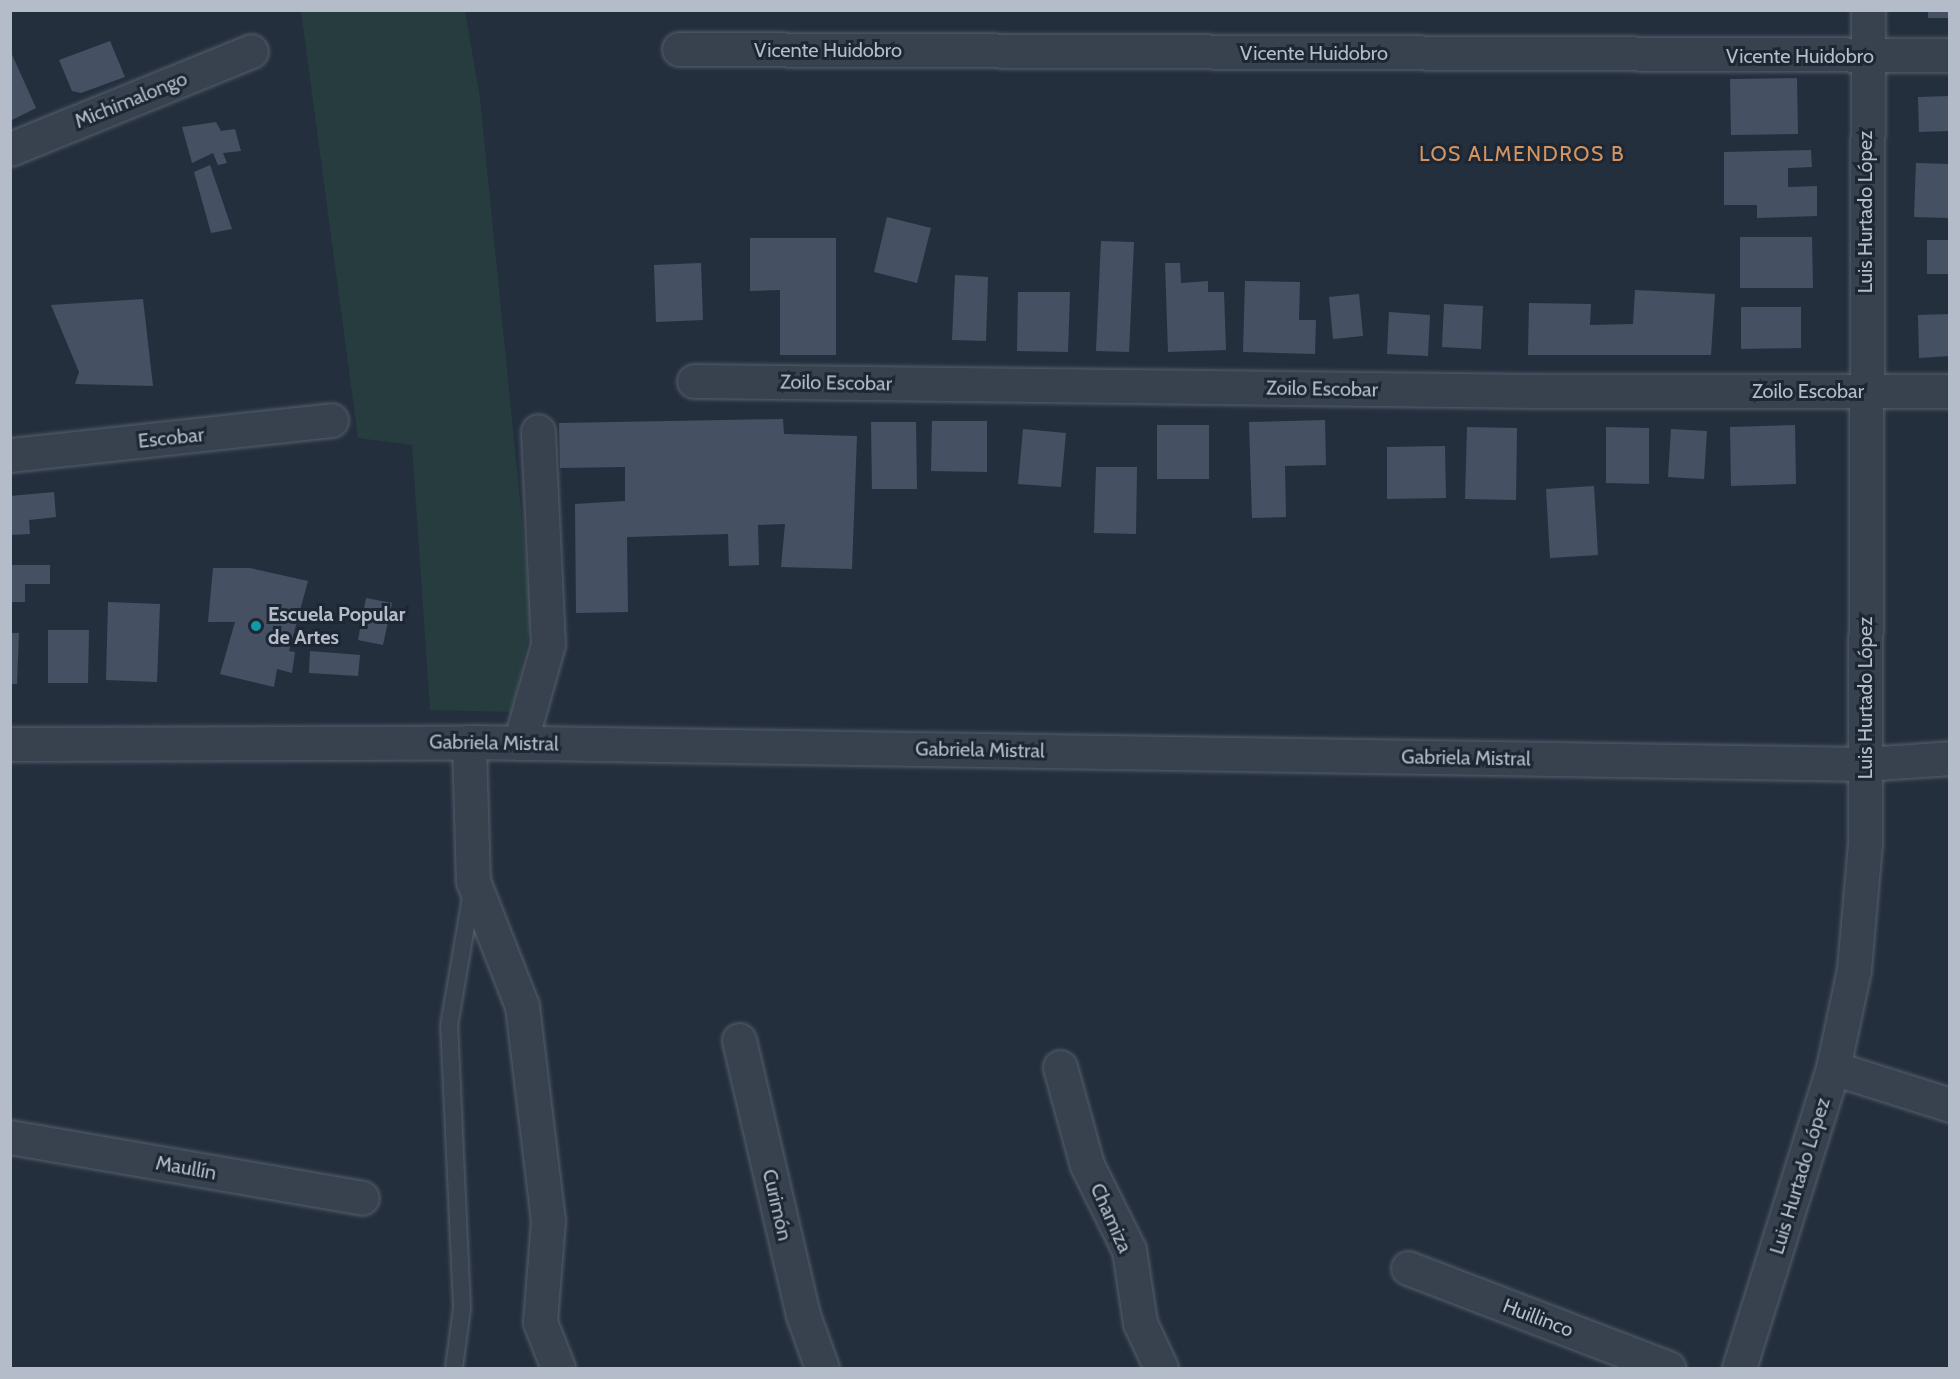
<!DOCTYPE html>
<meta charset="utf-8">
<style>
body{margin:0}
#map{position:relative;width:1960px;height:1379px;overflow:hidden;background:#242f3e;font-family:Cabin,sans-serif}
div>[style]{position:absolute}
.green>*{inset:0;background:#263c3f}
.building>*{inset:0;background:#455162}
.roads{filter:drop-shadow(0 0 2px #565f6c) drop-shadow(0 0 2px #565f6c)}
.service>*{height:16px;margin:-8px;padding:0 8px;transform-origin:8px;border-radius:8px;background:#38414e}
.minor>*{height:33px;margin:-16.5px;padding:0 16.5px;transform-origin:16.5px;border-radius:16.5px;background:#38414e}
.tertiary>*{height:33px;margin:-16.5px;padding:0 16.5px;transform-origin:16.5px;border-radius:16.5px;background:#38414e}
.dots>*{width:16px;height:16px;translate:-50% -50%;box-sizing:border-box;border:3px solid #1d2633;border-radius:50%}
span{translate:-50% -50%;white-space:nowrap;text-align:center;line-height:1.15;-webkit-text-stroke:6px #1d2633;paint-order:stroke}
.street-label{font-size:20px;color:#b4bcc9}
.poi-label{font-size:20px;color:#b4bcc9;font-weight:700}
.left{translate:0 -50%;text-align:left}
.neighbourhood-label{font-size:21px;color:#d59563;letter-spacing:1.5px}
.frame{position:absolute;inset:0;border:12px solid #b4bcc9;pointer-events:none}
</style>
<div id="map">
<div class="green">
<div style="clip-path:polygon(301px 11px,465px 11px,480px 98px,532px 621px,512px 712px,430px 710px,412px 445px,358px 438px)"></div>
</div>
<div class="building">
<div style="clip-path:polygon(1928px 10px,1950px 10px,1950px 18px,1928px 18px)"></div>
<div style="clip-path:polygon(110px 41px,125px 77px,81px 93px,72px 91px,59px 60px)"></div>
<div style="clip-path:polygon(10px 50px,36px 108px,10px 121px)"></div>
<div style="clip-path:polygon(1797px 78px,1798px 134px,1731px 135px,1730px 79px)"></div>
<div style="clip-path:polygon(1950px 96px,1950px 131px,1919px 132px,1918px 97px)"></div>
<div style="clip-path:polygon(216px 122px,221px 131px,235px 129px,241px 151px,223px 153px,227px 163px,218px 165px,213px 153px,192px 163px,182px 127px)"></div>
<div style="clip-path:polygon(1811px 150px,1812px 167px,1788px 168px,1788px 187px,1817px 186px,1817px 216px,1757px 218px,1757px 205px,1724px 205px,1724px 152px)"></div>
<div style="clip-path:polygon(1916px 163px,1950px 164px,1950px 218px,1914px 217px)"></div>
<div style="clip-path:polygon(210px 165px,232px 229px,211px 233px,194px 172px)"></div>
<div style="clip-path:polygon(887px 217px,931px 228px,917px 283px,874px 272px)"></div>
<div style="clip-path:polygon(1740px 237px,1812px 237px,1813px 288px,1740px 288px)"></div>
<div style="clip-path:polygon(750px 238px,836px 238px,836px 355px,780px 355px,780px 290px,750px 291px)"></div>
<div style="clip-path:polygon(1927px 240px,1950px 240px,1950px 274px,1927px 274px)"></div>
<div style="clip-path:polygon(1101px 241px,1134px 242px,1129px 352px,1096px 351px)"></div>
<div style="clip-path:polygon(701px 263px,703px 320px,656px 322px,654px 265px)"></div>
<div style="clip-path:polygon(1165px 263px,1180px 263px,1181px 283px,1208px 281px,1208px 292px,1224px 292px,1226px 350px,1168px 352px)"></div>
<div style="clip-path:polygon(955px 275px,988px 277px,986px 341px,952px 340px)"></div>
<div style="clip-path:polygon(1245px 281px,1300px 282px,1299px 320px,1316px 320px,1315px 354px,1243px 352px)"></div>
<div style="clip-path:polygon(1635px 290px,1715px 294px,1711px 355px,1528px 355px,1529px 303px,1591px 304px,1590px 325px,1633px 324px)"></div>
<div style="clip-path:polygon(1018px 292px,1070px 292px,1068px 352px,1017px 351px)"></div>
<div style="clip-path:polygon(1359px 294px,1363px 336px,1333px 339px,1329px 297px)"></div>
<div style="clip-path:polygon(143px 299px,153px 386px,75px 384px,79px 372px,51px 305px)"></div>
<div style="clip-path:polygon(1444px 304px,1483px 306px,1481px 349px,1442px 347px)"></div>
<div style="clip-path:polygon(1741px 307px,1801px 307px,1801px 348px,1741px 349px)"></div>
<div style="clip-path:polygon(1389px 312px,1430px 315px,1428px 356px,1387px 354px)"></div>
<div style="clip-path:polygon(1950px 314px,1950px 356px,1919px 358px,1918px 315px)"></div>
<div style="clip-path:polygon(783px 419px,784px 434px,857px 436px,852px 569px,781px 567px,785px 524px,758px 525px,759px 565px,729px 566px,728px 534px,627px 537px,628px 612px,576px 613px,575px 504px,625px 501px,625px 467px,560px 468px,559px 423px)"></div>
<div style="clip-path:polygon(1325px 420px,1326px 465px,1285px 466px,1286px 517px,1252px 518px,1249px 422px)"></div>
<div style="clip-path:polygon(932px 421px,987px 421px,987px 472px,931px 471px)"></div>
<div style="clip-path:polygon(871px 422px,916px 422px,917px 489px,872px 489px)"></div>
<div style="clip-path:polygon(1157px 425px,1209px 425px,1209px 479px,1157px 479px)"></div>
<div style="clip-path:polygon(1795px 425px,1796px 484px,1731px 486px,1730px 427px)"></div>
<div style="clip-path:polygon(1467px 427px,1517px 428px,1516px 500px,1465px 499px)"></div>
<div style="clip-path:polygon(1606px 427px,1649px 428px,1649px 484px,1606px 483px)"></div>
<div style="clip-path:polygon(1023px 429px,1066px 433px,1061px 487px,1018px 484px)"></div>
<div style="clip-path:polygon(1671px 429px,1707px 431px,1704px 479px,1668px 477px)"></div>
<div style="clip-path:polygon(1445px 446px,1446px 498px,1387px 499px,1387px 447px)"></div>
<div style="clip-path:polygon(1096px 467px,1137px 467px,1136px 534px,1094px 533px)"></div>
<div style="clip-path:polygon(1594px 486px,1598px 555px,1550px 558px,1546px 489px)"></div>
<div style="clip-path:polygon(54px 492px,56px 517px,29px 520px,30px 534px,10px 535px,10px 496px)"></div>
<div style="clip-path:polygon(10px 565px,50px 565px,50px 584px,25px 584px,25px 602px,10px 602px)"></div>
<div style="clip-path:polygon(213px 568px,250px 568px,308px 581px,289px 651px,295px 652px,292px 673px,277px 669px,274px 687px,220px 674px,235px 622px,208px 622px)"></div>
<div style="clip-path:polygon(366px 598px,392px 603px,383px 645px,358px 640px)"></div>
<div style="clip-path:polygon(108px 602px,160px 604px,157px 682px,106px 680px)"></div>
<div style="clip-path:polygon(48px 630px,89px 630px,88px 683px,48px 683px)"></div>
<div style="clip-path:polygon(10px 633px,19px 633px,17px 684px,10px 684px)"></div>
<div style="clip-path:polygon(310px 651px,360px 655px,358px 676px,309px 673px)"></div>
</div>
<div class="roads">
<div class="service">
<div style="left:454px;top:1368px;width:61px;rotate:-82.4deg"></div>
<div style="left:462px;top:1308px;width:282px;rotate:-92.6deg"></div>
<div style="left:449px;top:1026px;width:137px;rotate:-80.3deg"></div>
</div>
<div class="minor">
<div style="left:679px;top:49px;width:1271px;rotate:0.27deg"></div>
<div style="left:10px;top:149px;width:260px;rotate:-22.1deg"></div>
<div style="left:694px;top:381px;width:844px;rotate:0.68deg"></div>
<div style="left:1538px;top:391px;width:412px"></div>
<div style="left:10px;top:455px;width:323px;rotate:-6.2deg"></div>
<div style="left:469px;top:742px;width:139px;rotate:88.4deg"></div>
<div style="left:473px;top:881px;width:134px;rotate:68.6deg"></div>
<div style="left:522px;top:1006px;width:216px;rotate:83.1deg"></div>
<div style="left:548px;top:1220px;width:102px;rotate:94.5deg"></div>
<div style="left:540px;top:1322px;width:49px;rotate:68.6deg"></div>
<div style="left:520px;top:743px;width:103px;rotate:-74.2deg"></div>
<div style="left:548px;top:644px;width:213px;rotate:-92.7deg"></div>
<div style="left:739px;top:1040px;width:282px;rotate:76.9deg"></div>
<div style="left:803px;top:1315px;width:56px;rotate:70.3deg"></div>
<div style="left:1060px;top:1067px;width:102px;rotate:74.6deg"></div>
<div style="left:1087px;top:1165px;width:95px;rotate:63.7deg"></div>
<div style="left:1129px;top:1250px;width:74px;rotate:81.4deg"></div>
<div style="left:1140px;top:1323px;width:50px;rotate:65deg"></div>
<div style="left:1833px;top:1068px;width:123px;rotate:17.5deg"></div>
<div style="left:10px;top:1137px;width:357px;rotate:9.8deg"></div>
<div style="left:1408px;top:1268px;width:279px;rotate:21deg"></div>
<div style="left:1739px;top:1368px;width:314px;rotate:-72.6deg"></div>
<div style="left:1833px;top:1068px;width:101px;rotate:-78deg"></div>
<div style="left:1854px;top:969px;width:126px;rotate:-85deg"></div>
<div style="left:1865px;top:843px;width:79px;rotate:-90deg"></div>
<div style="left:1865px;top:764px;width:85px;rotate:-4deg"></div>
</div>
<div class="tertiary">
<div style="left:10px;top:744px;width:459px;rotate:-0.2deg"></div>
<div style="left:469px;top:742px;width:1396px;rotate:0.9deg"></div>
<div style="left:1865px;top:764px;width:754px;rotate:-89.77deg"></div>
</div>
</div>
<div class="dots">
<div style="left:256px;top:626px;background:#0f9aa8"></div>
</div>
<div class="street-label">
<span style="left:828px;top:50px">Vicente Huidobro</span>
<span style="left:1314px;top:53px">Vicente Huidobro</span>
<span style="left:1800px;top:56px">Vicente Huidobro</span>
<span style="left:131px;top:100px;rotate:-22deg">Michimalongo</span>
<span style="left:1865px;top:212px;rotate:-90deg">Luis Hurtado López</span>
<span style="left:836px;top:383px;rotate:1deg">Zoilo Escobar</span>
<span style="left:1322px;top:389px;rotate:1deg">Zoilo Escobar</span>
<span style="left:1808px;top:391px">Zoilo Escobar</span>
<span style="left:171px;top:438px;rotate:-6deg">Escobar</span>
<span style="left:1865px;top:698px;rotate:-90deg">Luis Hurtado López</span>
<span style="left:494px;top:743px;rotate:1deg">Gabriela Mistral</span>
<span style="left:980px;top:750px;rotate:1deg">Gabriela Mistral</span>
<span style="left:1466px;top:758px;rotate:1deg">Gabriela Mistral</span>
<span style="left:186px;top:1168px;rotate:10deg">Maullín</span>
<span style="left:1800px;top:1176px;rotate:-73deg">Luis Hurtado López</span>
<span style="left:777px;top:1205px;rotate:77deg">Curimón</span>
<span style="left:1111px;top:1218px;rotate:66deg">Chamiza</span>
<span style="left:1538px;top:1318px;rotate:21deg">Huillinco</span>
</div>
<div class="poi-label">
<span class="left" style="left:268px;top:626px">Escuela Popular<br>de Artes</span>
</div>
<div class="neighbourhood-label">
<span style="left:1522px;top:154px">LOS ALMENDROS B</span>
</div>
<div class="frame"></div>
</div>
